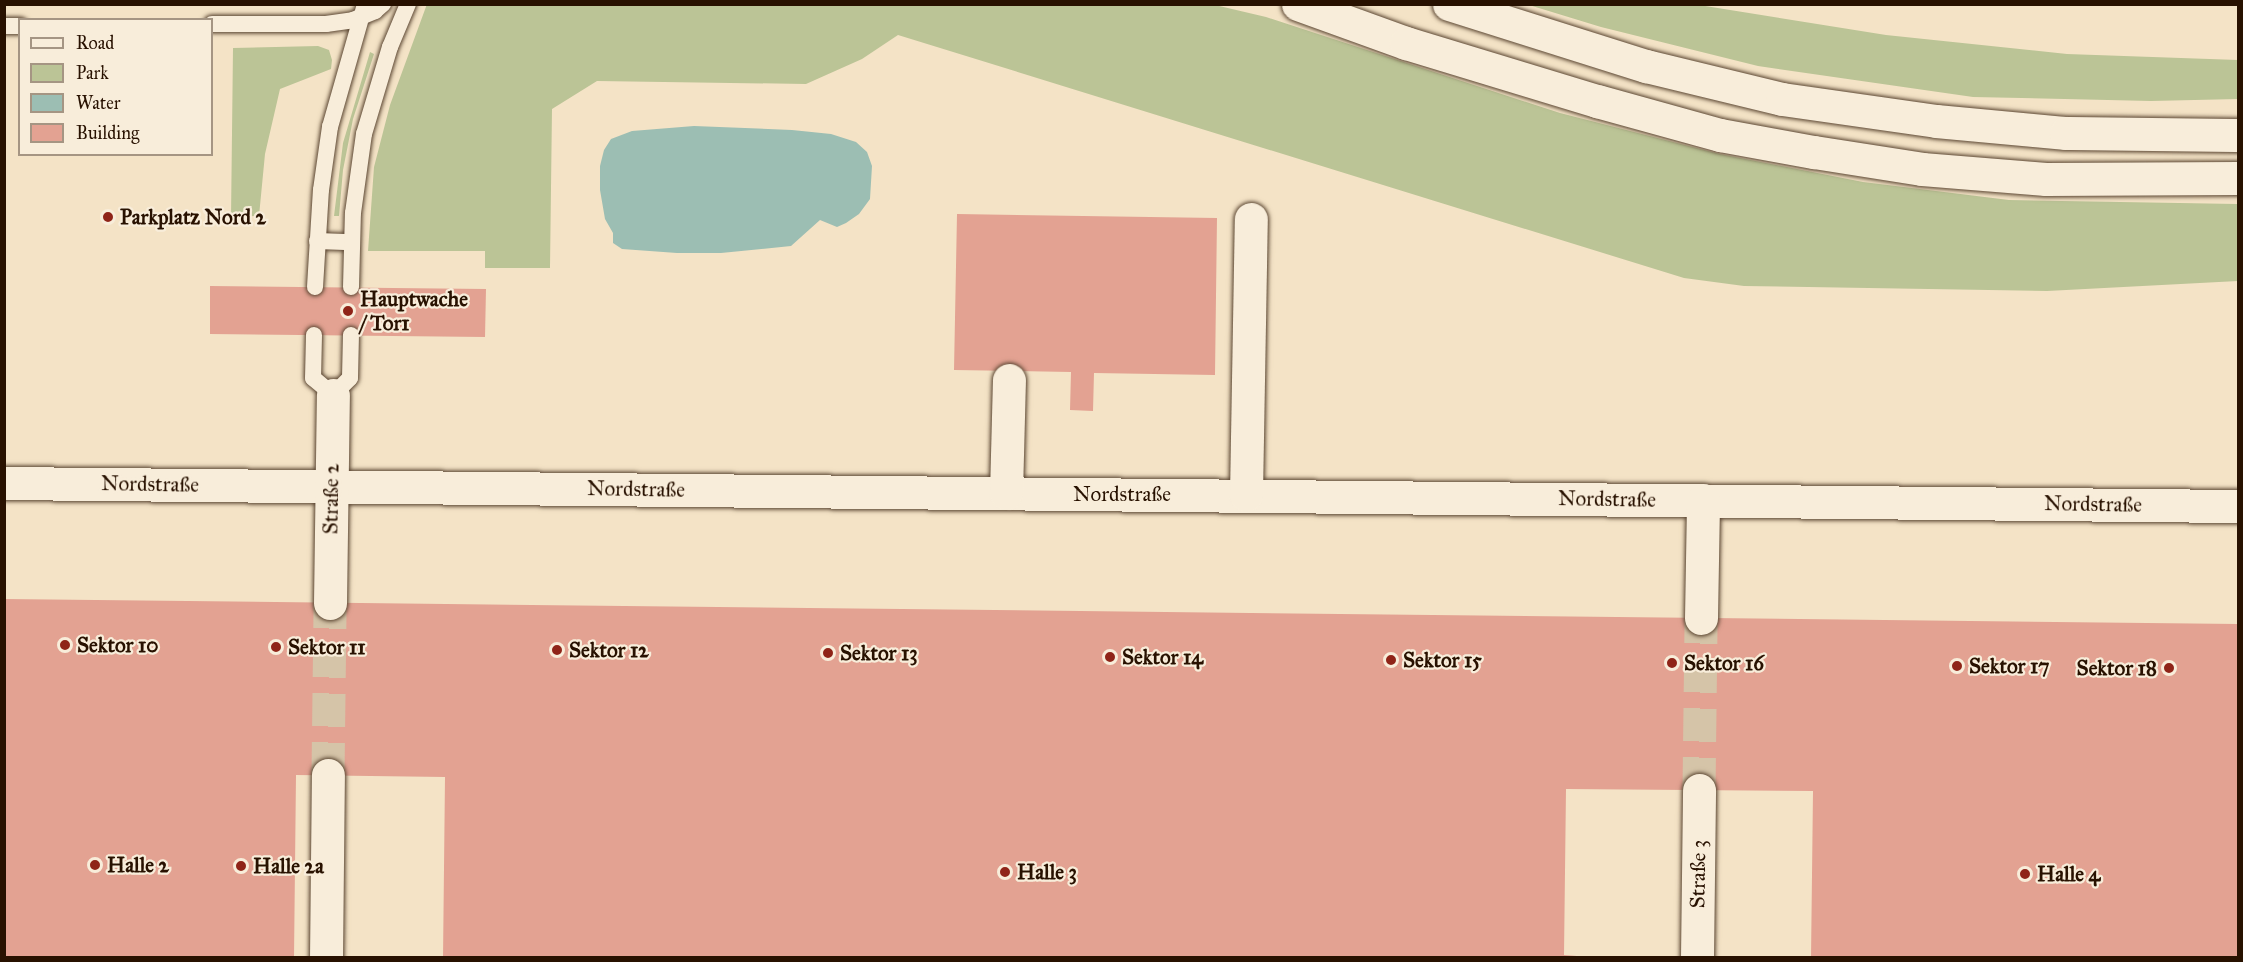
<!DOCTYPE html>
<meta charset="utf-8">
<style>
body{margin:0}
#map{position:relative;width:2243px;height:962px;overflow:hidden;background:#f4e3c6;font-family:"IM FELL Great Primer",serif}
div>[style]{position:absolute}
.green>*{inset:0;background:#bbc496}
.water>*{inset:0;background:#9cbeb3}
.building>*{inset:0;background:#e3a292}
.street-tunnel>*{height:33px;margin-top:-16.5px;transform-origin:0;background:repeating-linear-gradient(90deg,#d5c4a8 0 33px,transparent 0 49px)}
.roads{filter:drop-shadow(0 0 2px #5b4632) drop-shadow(0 0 2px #5b4632)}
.lane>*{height:16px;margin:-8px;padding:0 8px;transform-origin:8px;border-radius:8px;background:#f8edda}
.street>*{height:33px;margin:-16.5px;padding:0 16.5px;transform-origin:16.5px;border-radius:16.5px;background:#f8edda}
.secondary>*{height:33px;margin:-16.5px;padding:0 16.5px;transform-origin:16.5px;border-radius:16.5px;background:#f8edda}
.dots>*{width:16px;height:16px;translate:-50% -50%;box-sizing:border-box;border:3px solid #f8edda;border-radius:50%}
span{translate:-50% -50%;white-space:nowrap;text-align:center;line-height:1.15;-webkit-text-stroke:4.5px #f8edda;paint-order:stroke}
.poi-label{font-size:21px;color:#281100;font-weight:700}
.left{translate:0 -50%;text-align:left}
.right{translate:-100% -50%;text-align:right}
.street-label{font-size:21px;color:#281100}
.frame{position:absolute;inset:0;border:6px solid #281100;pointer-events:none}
.legend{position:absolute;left:18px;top:18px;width:195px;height:138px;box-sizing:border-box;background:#f8edda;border:2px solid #a59583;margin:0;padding:8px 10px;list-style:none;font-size:18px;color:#281100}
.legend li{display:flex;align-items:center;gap:12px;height:30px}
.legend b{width:30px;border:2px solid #a59583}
</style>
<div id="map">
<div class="green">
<div style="clip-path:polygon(427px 4px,1215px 5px,1266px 17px,1560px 113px,1720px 154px,1863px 182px,2009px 200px,2238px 204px,2238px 281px,2047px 291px,1744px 286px,1684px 278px,898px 35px,862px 59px,806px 84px,597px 81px,552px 109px,550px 268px,485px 268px,485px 251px,368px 251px,374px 167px,390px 105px)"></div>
<div style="clip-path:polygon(1529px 5px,1699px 5px,1886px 35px,2067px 54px,2238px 60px,2238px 99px,2151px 101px,1973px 97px,1758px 66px,1601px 27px)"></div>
<div style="clip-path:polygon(318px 46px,329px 50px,332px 60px,331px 69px,280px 89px,265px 154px,259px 216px,231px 217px,233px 48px)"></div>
<div style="clip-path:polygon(370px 52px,374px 54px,353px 119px,343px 170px,339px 216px,334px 216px,343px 143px)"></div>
</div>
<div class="water">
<div style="clip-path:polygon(694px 126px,792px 130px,831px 134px,856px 142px,867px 152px,872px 166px,870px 199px,859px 214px,846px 223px,837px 227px,820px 220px,791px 246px,721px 253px,677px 253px,622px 249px,613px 243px,613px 233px,605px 219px,600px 190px,600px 166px,604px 150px,611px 139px,632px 131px)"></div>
</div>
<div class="building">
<div style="clip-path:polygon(957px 214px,1217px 218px,1215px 375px,1094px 373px,1093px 411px,1070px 410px,1071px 372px,954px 370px)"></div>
<div style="clip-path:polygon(210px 286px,486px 289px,485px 337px,210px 334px)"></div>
<div style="clip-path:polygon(4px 599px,2238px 624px,2238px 958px,1811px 958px,1813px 791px,1566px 789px,1564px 955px,1603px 958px,443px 958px,445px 777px,296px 775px,294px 958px,4px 958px)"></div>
</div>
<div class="street-tunnel">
<div style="left:328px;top:775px;width:172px;rotate:-89.3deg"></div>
<div style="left:1699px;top:790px;width:172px;rotate:-89.3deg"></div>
</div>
<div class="roads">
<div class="lane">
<div style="left:212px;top:24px;width:114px"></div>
<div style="left:326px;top:24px;width:27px;rotate:-8deg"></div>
<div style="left:353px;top:20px;width:24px;rotate:-22deg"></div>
<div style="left:375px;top:11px;width:11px;rotate:-41deg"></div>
<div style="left:4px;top:26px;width:16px"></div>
<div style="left:317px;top:241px;width:35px;rotate:2deg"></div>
<div style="left:315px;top:287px;width:97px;rotate:-86.5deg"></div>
<div style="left:321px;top:190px;width:64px;rotate:-81.9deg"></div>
<div style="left:330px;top:127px;width:128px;rotate:-74.1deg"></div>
<div style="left:351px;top:287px;width:74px;rotate:-88.5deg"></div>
<div style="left:353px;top:213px;width:80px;rotate:-82.1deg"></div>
<div style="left:364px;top:134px;width:91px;rotate:-73.4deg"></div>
<div style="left:390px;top:47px;width:47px;rotate:-67.3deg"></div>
<div style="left:314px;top:335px;width:43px;rotate:91.3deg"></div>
<div style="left:313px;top:378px;width:26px;rotate:40deg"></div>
<div style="left:333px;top:395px;width:24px;rotate:-45deg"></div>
<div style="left:350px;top:378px;width:43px;rotate:-88.7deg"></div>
</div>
<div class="street">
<div style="left:4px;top:483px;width:2234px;rotate:0.59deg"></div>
<div style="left:1006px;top:493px;width:113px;rotate:-88.5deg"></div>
<div style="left:1246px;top:495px;width:276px;rotate:-89deg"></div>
<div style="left:330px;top:603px;width:208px;rotate:-89.2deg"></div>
<div style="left:1701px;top:618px;width:118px;rotate:-89deg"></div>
<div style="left:326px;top:958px;width:183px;rotate:-89.4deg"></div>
<div style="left:1697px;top:958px;width:168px;rotate:-89.3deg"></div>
</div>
<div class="secondary">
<div style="left:1298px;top:4px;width:115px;rotate:19.9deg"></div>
<div style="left:1406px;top:43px;width:200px;rotate:16.9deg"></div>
<div style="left:1597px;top:101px;width:128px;rotate:15.5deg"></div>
<div style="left:1720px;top:135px;width:96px;rotate:10.3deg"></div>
<div style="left:1814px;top:152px;width:109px;rotate:8.9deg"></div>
<div style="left:1922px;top:169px;width:124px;rotate:4.6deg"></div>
<div style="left:2046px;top:179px;width:192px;rotate:-0.3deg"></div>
<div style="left:1449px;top:4px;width:207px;rotate:17.5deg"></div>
<div style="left:1646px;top:66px;width:140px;rotate:13.6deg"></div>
<div style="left:1782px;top:99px;width:156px;rotate:8.1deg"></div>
<div style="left:1936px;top:121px;width:131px;rotate:5.3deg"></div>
<div style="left:2066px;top:133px;width:172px;rotate:0.7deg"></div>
</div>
</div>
<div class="dots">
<div style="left:108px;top:217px;background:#8f2418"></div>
<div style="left:348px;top:311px;background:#8f2418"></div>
<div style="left:65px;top:645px;background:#8f2418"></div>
<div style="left:276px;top:647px;background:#8f2418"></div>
<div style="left:557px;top:650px;background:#8f2418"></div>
<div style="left:828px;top:653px;background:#8f2418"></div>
<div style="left:1110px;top:657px;background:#8f2418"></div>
<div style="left:1391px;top:660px;background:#8f2418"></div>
<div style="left:1672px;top:663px;background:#8f2418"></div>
<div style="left:1957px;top:666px;background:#8f2418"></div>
<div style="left:2169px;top:668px;background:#8f2418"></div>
<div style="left:95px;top:865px;background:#8f2418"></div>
<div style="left:241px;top:866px;background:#8f2418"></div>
<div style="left:1005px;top:872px;background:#8f2418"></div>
<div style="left:2025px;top:874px;background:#8f2418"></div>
</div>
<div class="poi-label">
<span class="left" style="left:120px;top:217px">Parkplatz Nord 2</span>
<span class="left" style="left:360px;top:311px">Hauptwache<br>/ Tor1</span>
<span class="left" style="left:77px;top:645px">Sektor 10</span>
<span class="left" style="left:288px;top:647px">Sektor 11</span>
<span class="left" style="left:569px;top:650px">Sektor 12</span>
<span class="left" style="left:840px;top:653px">Sektor 13</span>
<span class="left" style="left:1122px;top:657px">Sektor 14</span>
<span class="left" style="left:1403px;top:660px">Sektor 15</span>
<span class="left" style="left:1684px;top:663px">Sektor 16</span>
<span class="left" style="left:1969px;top:666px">Sektor 17</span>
<span class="right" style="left:2157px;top:668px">Sektor 18</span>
<span class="left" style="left:107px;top:865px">Halle 2</span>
<span class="left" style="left:253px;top:866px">Halle 2a</span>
<span class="left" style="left:1017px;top:872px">Halle 3</span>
<span class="left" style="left:2037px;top:874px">Halle 4</span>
</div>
<div class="street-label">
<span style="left:150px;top:484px;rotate:1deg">Nordstraße</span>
<span style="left:636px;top:489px;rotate:1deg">Nordstraße</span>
<span style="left:1122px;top:494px">Nordstraße</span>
<span style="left:331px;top:499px;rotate:-89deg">Straße 2</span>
<span style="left:1607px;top:499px;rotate:1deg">Nordstraße</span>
<span style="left:2093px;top:504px;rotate:1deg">Nordstraße</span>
<span style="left:1698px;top:874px;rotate:-89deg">Straße 3</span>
</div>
<div class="frame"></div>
<ul class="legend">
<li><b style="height:8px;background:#f8edda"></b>Road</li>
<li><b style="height:16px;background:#bbc496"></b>Park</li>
<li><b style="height:16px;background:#9cbeb3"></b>Water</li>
<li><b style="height:16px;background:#e3a292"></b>Building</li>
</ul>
</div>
